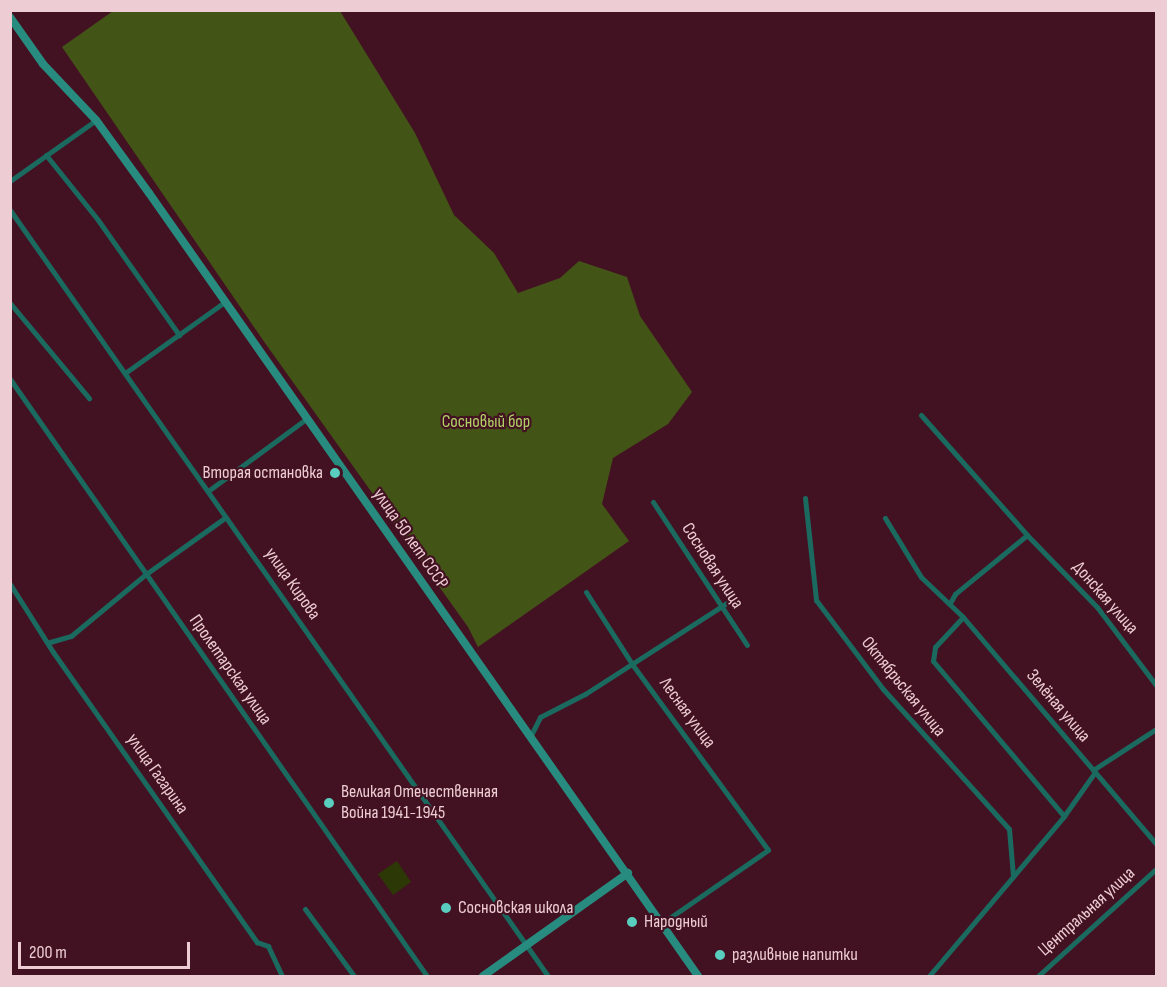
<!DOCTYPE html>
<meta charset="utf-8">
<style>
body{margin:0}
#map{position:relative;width:1167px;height:987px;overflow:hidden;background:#431222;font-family:"Sofia Sans Condensed",sans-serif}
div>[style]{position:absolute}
.green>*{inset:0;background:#2c3805}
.forest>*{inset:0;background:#435417}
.street>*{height:5px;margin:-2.5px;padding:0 2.5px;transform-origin:2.5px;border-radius:2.5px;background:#1a6a60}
.secondary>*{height:8px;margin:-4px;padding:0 4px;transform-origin:4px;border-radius:4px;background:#288b7f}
.dots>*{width:16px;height:16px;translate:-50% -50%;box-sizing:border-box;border:3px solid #431222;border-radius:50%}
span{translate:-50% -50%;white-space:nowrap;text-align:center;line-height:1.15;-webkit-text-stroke:4.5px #431222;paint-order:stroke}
.park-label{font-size:18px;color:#b0d066}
.poi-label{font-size:18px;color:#edccd3}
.right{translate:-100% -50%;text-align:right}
.left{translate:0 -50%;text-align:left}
.street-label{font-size:18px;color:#edccd3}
.frame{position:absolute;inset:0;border:12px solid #edccd3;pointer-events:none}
.scale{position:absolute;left:18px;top:942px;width:172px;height:27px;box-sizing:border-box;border:3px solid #edccd3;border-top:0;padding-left:8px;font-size:18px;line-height:21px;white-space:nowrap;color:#edccd3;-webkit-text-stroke:4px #431222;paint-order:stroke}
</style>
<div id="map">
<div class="green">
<div style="clip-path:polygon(397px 861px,411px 882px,393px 895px,378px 874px)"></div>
</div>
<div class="forest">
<div style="clip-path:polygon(113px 11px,340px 11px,415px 133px,454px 215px,494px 253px,518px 293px,560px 278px,579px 261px,627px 277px,640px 316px,692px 392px,668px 424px,613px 458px,602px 504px,629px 541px,478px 647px,468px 627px,265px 343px,62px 47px)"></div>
</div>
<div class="street">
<div style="left:46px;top:155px;width:83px;rotate:51.3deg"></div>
<div style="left:98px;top:220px;width:141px;rotate:54.8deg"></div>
<div style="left:10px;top:181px;width:105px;rotate:-35.3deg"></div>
<div style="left:10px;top:210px;width:936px;rotate:54.92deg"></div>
<div style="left:10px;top:303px;width:124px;rotate:50.3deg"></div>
<div style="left:125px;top:373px;width:124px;rotate:-35.5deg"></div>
<div style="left:10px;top:379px;width:728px;rotate:55.07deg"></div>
<div style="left:921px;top:415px;width:160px;rotate:48.5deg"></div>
<div style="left:1027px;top:535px;width:93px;rotate:140.7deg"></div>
<div style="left:955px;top:594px;width:10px;rotate:119deg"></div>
<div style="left:208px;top:491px;width:122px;rotate:-36.3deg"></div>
<div style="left:805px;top:498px;width:103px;rotate:83.8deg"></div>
<div style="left:816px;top:600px;width:111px;rotate:53deg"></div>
<div style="left:883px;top:689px;width:188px;rotate:48deg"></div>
<div style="left:1009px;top:829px;width:47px;rotate:85.1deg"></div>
<div style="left:653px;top:502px;width:171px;rotate:56.7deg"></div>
<div style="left:885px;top:518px;width:69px;rotate:58.6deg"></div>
<div style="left:921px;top:577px;width:58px;rotate:43.6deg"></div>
<div style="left:963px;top:617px;width:298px;rotate:49.6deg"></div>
<div style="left:1027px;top:535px;width:100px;rotate:45.8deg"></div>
<div style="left:1097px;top:607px;width:98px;rotate:52.9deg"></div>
<div style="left:10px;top:584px;width:80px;rotate:57.7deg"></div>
<div style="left:53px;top:652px;width:355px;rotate:54.9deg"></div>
<div style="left:257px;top:942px;width:12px;rotate:20deg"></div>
<div style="left:268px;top:946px;width:33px;rotate:65deg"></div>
<div style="left:586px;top:592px;width:85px;rotate:57.4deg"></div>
<div style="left:632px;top:664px;width:230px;rotate:53.8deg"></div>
<div style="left:768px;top:850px;width:129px;rotate:145.4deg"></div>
<div style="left:963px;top:617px;width:41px;rotate:133deg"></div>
<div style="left:935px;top:647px;width:14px;rotate:98deg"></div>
<div style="left:933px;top:661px;width:203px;rotate:49.8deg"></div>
<div style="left:50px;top:642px;width:22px;rotate:-16deg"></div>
<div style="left:71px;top:636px;width:97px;rotate:-39.6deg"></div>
<div style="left:146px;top:574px;width:98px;rotate:-35.5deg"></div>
<div style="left:531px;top:735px;width:20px;rotate:-63deg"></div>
<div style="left:540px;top:717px;width:51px;rotate:-27.1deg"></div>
<div style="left:585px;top:694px;width:176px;rotate:-32.7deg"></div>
<div style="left:1093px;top:770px;width:75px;rotate:-33.1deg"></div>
<div style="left:305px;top:909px;width:83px;rotate:53.8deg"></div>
<div style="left:929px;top:976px;width:209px;rotate:-49.8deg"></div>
<div style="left:1064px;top:816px;width:54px;rotate:-54.8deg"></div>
<div style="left:1038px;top:976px;width:159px;rotate:-42.2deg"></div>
</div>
<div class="secondary">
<div style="left:10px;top:17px;width:57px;rotate:54.9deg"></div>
<div style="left:43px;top:64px;width:77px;rotate:46.6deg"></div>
<div style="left:96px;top:120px;width:90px;rotate:54deg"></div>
<div style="left:149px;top:193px;width:956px;rotate:54.96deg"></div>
<div style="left:483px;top:976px;width:178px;rotate:-35.4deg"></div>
</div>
<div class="dots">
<div style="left:335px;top:473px;background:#59cebe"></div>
<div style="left:329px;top:803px;background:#59cebe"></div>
<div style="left:446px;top:908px;background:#59cebe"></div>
<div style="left:632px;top:922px;background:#59cebe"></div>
<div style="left:720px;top:955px;background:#59cebe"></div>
</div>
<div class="park-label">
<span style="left:486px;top:422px">Сосновый бор</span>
</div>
<div class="poi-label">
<span class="right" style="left:323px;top:473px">Вторая остановка</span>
<span class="left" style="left:341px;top:803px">Великая Отечественная<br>Война 1941-1945</span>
<span class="left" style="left:458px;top:908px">Сосновская школа</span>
<span class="left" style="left:644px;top:922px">Народный</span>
<span class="left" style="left:732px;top:955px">разливные напитки</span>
</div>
<div class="street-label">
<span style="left:410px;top:539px;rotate:55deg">улица 50 лет СССР</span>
<span style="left:712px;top:566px;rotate:57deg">Сосновая улица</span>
<span style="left:292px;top:584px;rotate:55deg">улица Кирова</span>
<span style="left:1105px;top:598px;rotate:49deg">Донская улица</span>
<span style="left:230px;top:670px;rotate:55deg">Пролетарская улица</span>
<span style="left:903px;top:687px;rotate:51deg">Октябрьская улица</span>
<span style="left:1058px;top:706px;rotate:50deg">Зелёная улица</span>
<span style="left:687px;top:713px;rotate:54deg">Лесная улица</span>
<span style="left:157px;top:774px;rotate:55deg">улица Гагарина</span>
<span style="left:1087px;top:912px;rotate:-42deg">Центральная улица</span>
</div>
<div class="frame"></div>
<div class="scale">200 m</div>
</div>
